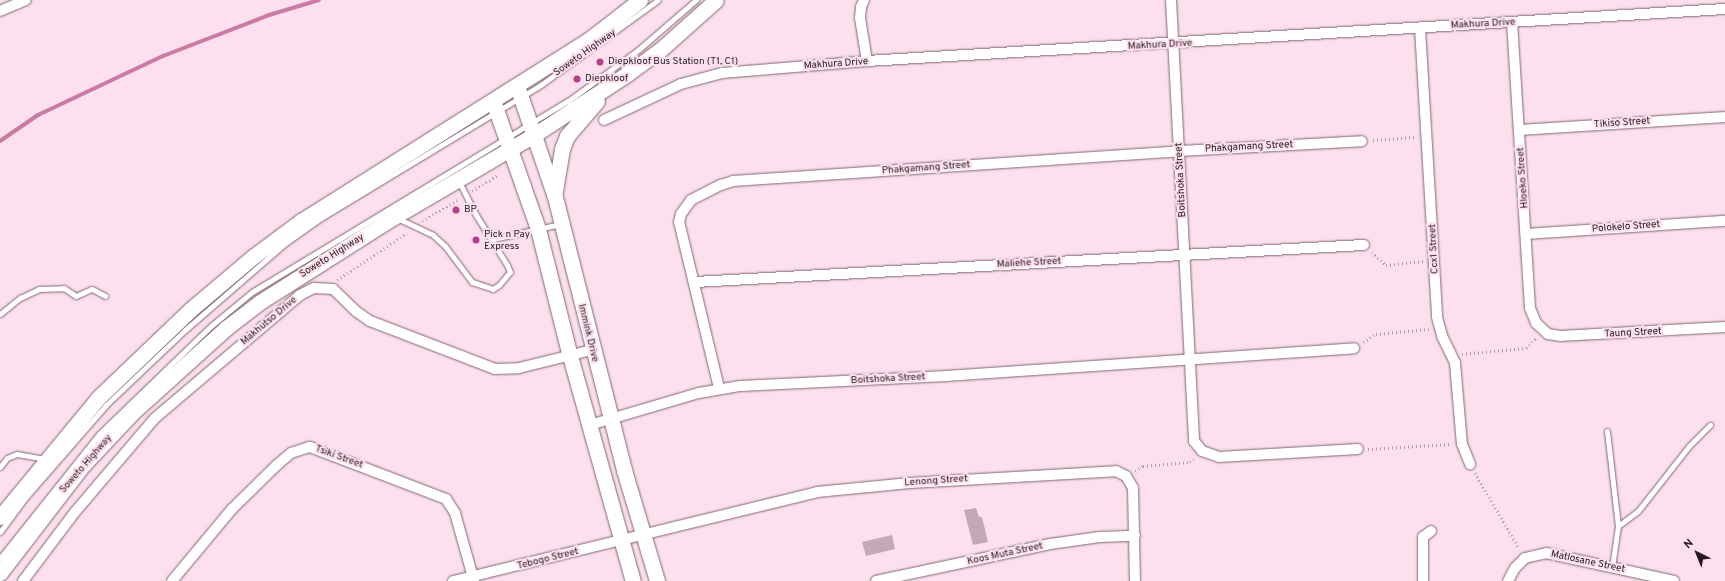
<!DOCTYPE html>
<style>
body{margin:0}
#map{position:relative;width:1725px;height:581px;overflow:hidden;background:#fde0ed;font-family:Overpass,sans-serif}
div>[style]{position:absolute}
.stream>*{height:4px;margin:-2px;padding:0 2px;transform-origin:2px;border-radius:2px;background:#cb7aa3}
.building>*{inset:0;background:#c4a8b5}
.path>*{height:2.5px;margin-top:-1.25px;transform-origin:0;background:repeating-linear-gradient(90deg,#b39da7 0 1px,transparent 0 4px)}
.roads{filter:drop-shadow(0 0 1px #7f6672) drop-shadow(0 0 1px #7f6672)}
.service>*{height:5px;margin:-2.5px;padding:0 2.5px;transform-origin:2.5px;border-radius:2.5px;background:#fff}
.minor>*{height:10px;margin:-5px;padding:0 5px;transform-origin:5px;border-radius:5px;background:#fff}
.secondary>*{height:15px;margin:-7.5px;padding:0 7.5px;transform-origin:7.5px;border-radius:7.5px;background:#fff}
.dots>*{width:11px;height:11px;translate:-50% -50%;box-sizing:border-box;border:2px solid #fde0ed;border-radius:50%}
span{translate:-50% -50%;white-space:nowrap;text-align:center;line-height:1.15;-webkit-text-stroke:4px #fde0ed;paint-order:stroke}
.street-label{font-size:10px;color:#241a1f}
.poi-label{font-size:10px;color:#241a1f}
.left{translate:0 -50%;text-align:left}
.north{position:absolute;left:1677px;top:533px;width:40px;height:40px;-webkit-text-stroke:3px #fde0ed;paint-order:stroke;rotate:317deg;font-size:11px;font-weight:700;line-height:16px;text-align:center;color:#241a1f}
.north::after{content:'';display:block;margin:auto;width:14px;height:18px;background:#241a1f;clip-path:polygon(50% 0,100% 100%,50% 72%,0 100%)}
</style>
<div id="map">
<div class="stream">
<div style="left:0;top:141px;width:46px;rotate:-34.4deg"></div>
<div style="left:38px;top:115px;width:138px;rotate:-25.3deg"></div>
<div style="left:163px;top:56px;width:114px;rotate:-21.1deg"></div>
<div style="left:269px;top:15px;width:52px;rotate:-16.7deg"></div>
</div>
<div class="building">
<div style="clip-path:polygon(976px 508px,979px 517px,982px 517px,988px 542px,973px 545px,964px 510px)"></div>
<div style="clip-path:polygon(892px 535px,895px 549px,866px 556px,862px 542px)"></div>
</div>
<div class="path">
<div style="left:1373px;top:140px;width:43px;rotate:-4deg"></div>
<div style="left:472px;top:191px;width:31px;rotate:-32deg"></div>
<div style="left:422px;top:221px;width:43px;rotate:-30.7deg"></div>
<div style="left:1372px;top:252px;width:19px;rotate:43deg"></div>
<div style="left:1386px;top:265px;width:38px;rotate:-6deg"></div>
<div style="left:337px;top:280px;width:84px;rotate:-33.9deg"></div>
<div style="left:1363px;top:342px;width:15px;rotate:-32deg"></div>
<div style="left:1376px;top:334px;width:53px;rotate:-5.4deg"></div>
<div style="left:1462px;top:354px;width:64px;rotate:-5.4deg"></div>
<div style="left:1526px;top:348px;width:14px;rotate:-45deg"></div>
<div style="left:1368px;top:449px;width:83px;rotate:-3.4deg"></div>
<div style="left:1135px;top:471px;width:9px;rotate:-32deg"></div>
<div style="left:1143px;top:466px;width:47px;rotate:-4.9deg"></div>
<div style="left:1190px;top:462px;width:6px;rotate:-39deg"></div>
<div style="left:1475px;top:473px;width:87px;rotate:59.6deg"></div>
</div>
<div class="roads">
<div class="service">
<div style="left:397px;top:218px;width:40px;rotate:25deg"></div>
<div style="left:433px;top:235px;width:16px;rotate:43deg"></div>
<div style="left:445px;top:246px;width:45px;rotate:53.1deg"></div>
<div style="left:472px;top:282px;width:22px;rotate:18deg"></div>
<div style="left:493px;top:289px;width:7px;rotate:-34deg"></div>
<div style="left:499px;top:285px;width:17px;rotate:-50deg"></div>
<div style="left:510px;top:272px;width:8px;rotate:-113deg"></div>
<div style="left:507px;top:265px;width:59px;rotate:-121.8deg"></div>
<div style="left:476px;top:215px;width:37px;rotate:-117deg"></div>
<div style="left:493px;top:239px;width:69px;rotate:-12.6deg"></div>
<div style="left:0;top:314px;width:26px;rotate:-39deg"></div>
<div style="left:20px;top:298px;width:21px;rotate:-25deg"></div>
<div style="left:39px;top:289px;width:25px;rotate:-2deg"></div>
<div style="left:64px;top:288px;width:14px;rotate:34deg"></div>
<div style="left:76px;top:296px;width:17px;rotate:-24deg"></div>
<div style="left:92px;top:289px;width:15px;rotate:28deg"></div>
<div style="left:1607px;top:431px;width:96px;rotate:83.4deg"></div>
<div style="left:1618px;top:526px;width:41px;rotate:98.3deg"></div>
<div style="left:0;top:467px;width:11px;rotate:-52deg"></div>
<div style="left:7px;top:458px;width:11px;rotate:-22deg"></div>
<div style="left:17px;top:454px;width:28px;rotate:10deg"></div>
<div style="left:1618px;top:526px;width:25px;rotate:-37deg"></div>
<div style="left:1638px;top:511px;width:83px;rotate:-51.9deg"></div>
<div style="left:1689px;top:446px;width:30px;rotate:-45deg"></div>
<div style="left:0;top:532px;width:42px;rotate:-53.7deg"></div>
<div style="left:25px;top:498px;width:123px;rotate:-48.9deg"></div>
<div style="left:106px;top:405px;width:109px;rotate:-43.5deg"></div>
<div style="left:185px;top:330px;width:130px;rotate:-40.9deg"></div>
<div style="left:283px;top:245px;width:47px;rotate:-35.4deg"></div>
<div style="left:321px;top:218px;width:258px;rotate:-31.2deg"></div>
<div style="left:542px;top:84px;width:143px;rotate:-35.9deg"></div>
<div style="left:0;top:558px;width:159px;rotate:-51.4deg"></div>
<div style="left:99px;top:434px;width:156px;rotate:-44deg"></div>
<div style="left:211px;top:326px;width:53px;rotate:-39.7deg"></div>
<div style="left:252px;top:292px;width:369px;rotate:-31.2deg"></div>
<div style="left:568px;top:101px;width:87px;rotate:-36.1deg"></div>
<div style="left:638px;top:50px;width:77px;rotate:-40.8deg"></div>
</div>
<div class="minor">
<div style="left:864px;top:0;width:8px;rotate:113deg"></div>
<div style="left:861px;top:7px;width:11px;rotate:95deg"></div>
<div style="left:860px;top:18px;width:44px;rotate:80.8deg"></div>
<div style="left:1171px;top:0;width:442px;rotate:87deg"></div>
<div style="left:1194px;top:441px;width:13px;rotate:51deg"></div>
<div style="left:1202px;top:451px;width:18px;rotate:19deg"></div>
<div style="left:1219px;top:457px;width:139px;rotate:-3.3deg"></div>
<div style="left:0;top:11px;width:28px;rotate:-23deg"></div>
<div style="left:1512px;top:22px;width:287px;rotate:86.4deg"></div>
<div style="left:1530px;top:308px;width:16px;rotate:68deg"></div>
<div style="left:1536px;top:323px;width:16px;rotate:43deg"></div>
<div style="left:1548px;top:334px;width:12px;rotate:9deg"></div>
<div style="left:1560px;top:336px;width:165px;rotate:-3.1deg"></div>
<div style="left:1420px;top:28px;width:289px;rotate:86.6deg"></div>
<div style="left:1437px;top:317px;width:20px;rotate:75deg"></div>
<div style="left:1442px;top:336px;width:30px;rotate:64deg"></div>
<div style="left:1455px;top:363px;width:81px;rotate:85.1deg"></div>
<div style="left:1462px;top:444px;width:22px;rotate:68deg"></div>
<div style="left:604px;top:120px;width:85px;rotate:-25.1deg"></div>
<div style="left:681px;top:84px;width:42px;rotate:-15deg"></div>
<div style="left:722px;top:73px;width:145px;rotate:-4.7deg"></div>
<div style="left:867px;top:61px;width:860px;rotate:-3.47deg"></div>
<div style="left:1520px;top:130px;width:205px;rotate:-3.6deg"></div>
<div style="left:1527px;top:234px;width:198px;rotate:-3.8deg"></div>
<div style="left:695px;top:282px;width:670px;rotate:-3.17deg"></div>
<div style="left:719px;top:388px;width:171px;rotate:-103.5deg"></div>
<div style="left:679px;top:222px;width:8px;rotate:-76deg"></div>
<div style="left:681px;top:214px;width:17px;rotate:-54deg"></div>
<div style="left:691px;top:200px;width:34px;rotate:-27deg"></div>
<div style="left:721px;top:185px;width:13px;rotate:-18deg"></div>
<div style="left:733px;top:181px;width:448px;rotate:-3.8deg"></div>
<div style="left:1180px;top:151px;width:182px;rotate:-3.1deg"></div>
<div style="left:590px;top:425px;width:114px;rotate:-16.4deg"></div>
<div style="left:699px;top:393px;width:42px;rotate:-9.7deg"></div>
<div style="left:740px;top:386px;width:207px;rotate:-2.8deg"></div>
<div style="left:947px;top:376px;width:408px;rotate:-3.9deg"></div>
<div style="left:23px;top:581px;width:86px;rotate:-53deg"></div>
<div style="left:75px;top:512px;width:123px;rotate:-49.6deg"></div>
<div style="left:155px;top:418px;width:190px;rotate:-40.3deg"></div>
<div style="left:300px;top:295px;width:16px;rotate:-27deg"></div>
<div style="left:314px;top:288px;width:19px;rotate:3deg"></div>
<div style="left:333px;top:289px;width:33px;rotate:44deg"></div>
<div style="left:357px;top:312px;width:16px;rotate:35deg"></div>
<div style="left:370px;top:321px;width:134px;rotate:21deg"></div>
<div style="left:495px;top:369px;width:24px;rotate:-2deg"></div>
<div style="left:519px;top:368px;width:75px;rotate:-13.9deg"></div>
<div style="left:172px;top:581px;width:94px;rotate:-50.2deg"></div>
<div style="left:232px;top:509px;width:63px;rotate:-44.4deg"></div>
<div style="left:277px;top:465px;width:18px;rotate:-41deg"></div>
<div style="left:291px;top:453px;width:20px;rotate:-18deg"></div>
<div style="left:310px;top:447px;width:146px;rotate:20.9deg"></div>
<div style="left:446px;top:499px;width:17px;rotate:57deg"></div>
<div style="left:455px;top:513px;width:71px;rotate:74.4deg"></div>
<div style="left:453px;top:581px;width:375px;rotate:-13.7deg"></div>
<div style="left:817px;top:492px;width:93px;rotate:-5.5deg"></div>
<div style="left:910px;top:483px;width:206px;rotate:-3.3deg"></div>
<div style="left:1116px;top:471px;width:11px;rotate:27deg"></div>
<div style="left:1126px;top:476px;width:14px;rotate:60deg"></div>
<div style="left:1133px;top:488px;width:93px;rotate:88.8deg"></div>
<div style="left:876px;top:581px;width:178px;rotate:-12deg"></div>
<div style="left:1050px;top:544px;width:50px;rotate:-8deg"></div>
<div style="left:1100px;top:537px;width:35px;rotate:-2deg"></div>
<div style="left:1423px;top:581px;width:44px;rotate:-90deg"></div>
<div style="left:1423px;top:537px;width:10px;rotate:-37deg"></div>
<div style="left:1508px;top:581px;width:15px;rotate:-62deg"></div>
<div style="left:1515px;top:568px;width:14px;rotate:-45deg"></div>
<div style="left:1525px;top:558px;width:22px;rotate:-13deg"></div>
<div style="left:1546px;top:553px;width:131px;rotate:12.3deg"></div>
</div>
<div class="secondary">
<div style="left:517px;top:86px;width:117px;rotate:71.1deg"></div>
<div style="left:555px;top:197px;width:282px;rotate:75.8deg"></div>
<div style="left:624px;top:470px;width:116px;rotate:73.4deg"></div>
<div style="left:493px;top:101px;width:136px;rotate:70.6deg"></div>
<div style="left:538px;top:229px;width:131px;rotate:75.9deg"></div>
<div style="left:570px;top:356px;width:234px;rotate:74.4deg"></div>
<div style="left:555px;top:191px;width:43px;rotate:-80.5deg"></div>
<div style="left:562px;top:149px;width:14px;rotate:-69deg"></div>
<div style="left:567px;top:136px;width:46px;rotate:-49.4deg"></div>
<div style="left:0;top:517px;width:154px;rotate:-50.5deg"></div>
<div style="left:98px;top:398px;width:127px;rotate:-43.7deg"></div>
<div style="left:190px;top:310px;width:84px;rotate:-40.2deg"></div>
<div style="left:254px;top:256px;width:59px;rotate:-36.7deg"></div>
<div style="left:301px;top:221px;width:338px;rotate:-32.2deg"></div>
<div style="left:587px;top:41px;width:67px;rotate:-37.7deg"></div>
<div style="left:0;top:573px;width:136px;rotate:-52.5deg"></div>
<div style="left:83px;top:465px;width:71px;rotate:-46.7deg"></div>
<div style="left:132px;top:413px;width:127px;rotate:-42.1deg"></div>
<div style="left:226px;top:328px;width:43px;rotate:-37.4deg"></div>
<div style="left:260px;top:302px;width:159px;rotate:-32.4deg"></div>
<div style="left:394px;top:217px;width:166px;rotate:-30.4deg"></div>
<div style="left:537px;top:133px;width:108px;rotate:-33.2deg"></div>
<div style="left:627px;top:74px;width:39px;rotate:-36deg"></div>
<div style="left:659px;top:51px;width:76px;rotate:-41.8deg"></div>
</div>
</div>
<div class="dots">
<div style="left:600px;top:62px;background:#bc3c86"></div>
<div style="left:577px;top:79px;background:#bc3c86"></div>
<div style="left:456px;top:210px;background:#bc3c86"></div>
<div style="left:476px;top:240px;background:#bc3c86"></div>
</div>
<div class="street-label">
<span style="left:1483px;top:24px;rotate:-3deg">Makhura Drive</span>
<span style="left:1160px;top:45px;rotate:-3deg">Makhura Drive</span>
<span style="left:585px;top:53px;rotate:-35deg">Soweto Highway</span>
<span style="left:836px;top:64px;rotate:-4deg">Makhura Drive</span>
<span style="left:1622px;top:123px;rotate:-4deg">Tikiso Street</span>
<span style="left:1249px;top:147px;rotate:-3deg">Phakgamang Street</span>
<span style="left:926px;top:168px;rotate:-4deg">Phakgamang Street</span>
<span style="left:1523px;top:178px;rotate:-94deg">Hloeko Street</span>
<span style="left:1181px;top:180px;rotate:-93deg">Boitshoka Street</span>
<span style="left:1626px;top:227px;rotate:-4deg">Polokelo Street</span>
<span style="left:1434px;top:249px;rotate:-93deg">Ccx1 Street</span>
<span style="left:332px;top:256px;rotate:-32deg">Soweto Highway</span>
<span style="left:1029px;top:263px;rotate:-3deg">Maliehe Street</span>
<span style="left:269px;top:321px;rotate:-40deg">Makhutso Drive</span>
<span style="left:588px;top:333px;rotate:76deg">Immink Drive</span>
<span style="left:1633px;top:333px;rotate:-3deg">Taung Street</span>
<span style="left:888px;top:379px;rotate:-3deg">Boitshoka Street</span>
<span style="left:339px;top:457px;rotate:20deg">Tsiki Street</span>
<span style="left:86px;top:464px;rotate:-49deg">Soweto Highway</span>
<span style="left:936px;top:481px;rotate:-4deg">Lenong Street</span>
<span style="left:1005px;top:554px;rotate:-12deg">Koos Muta Street</span>
<span style="left:548px;top:559px;rotate:-14deg">Tebogo Street</span>
<span style="left:1588px;top:562px;rotate:12deg">Matlosane Street</span>
</div>
<div class="poi-label">
<span class="left" style="left:608px;top:62px">Diepkloof Bus Station (T1, C1)</span>
<span class="left" style="left:585px;top:79px">Diepkloof</span>
<span class="left" style="left:464px;top:210px">BP</span>
<span class="left" style="left:484px;top:240px">Pick n Pay<br>Express</span>
</div>
<div class="north">N</div>
</div>
